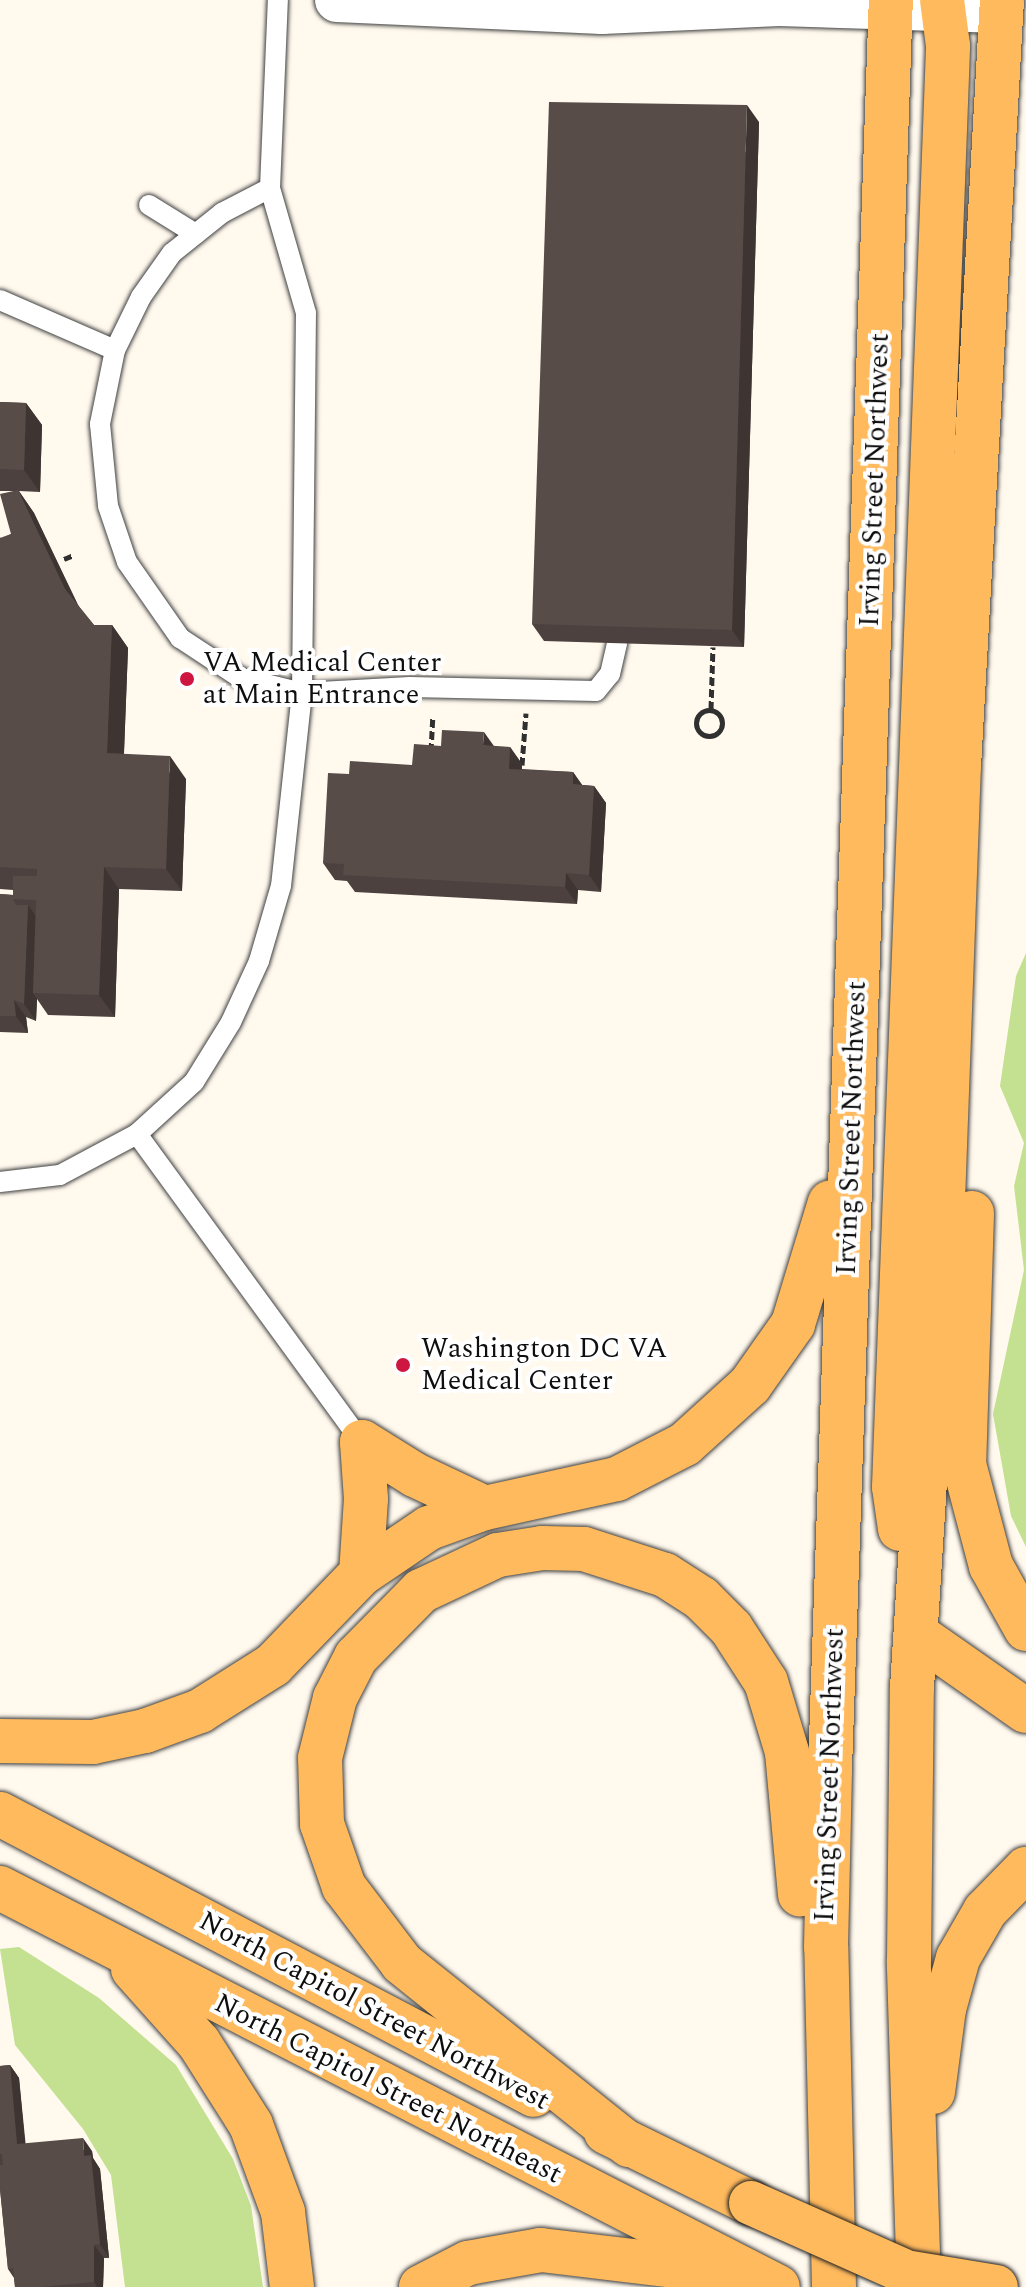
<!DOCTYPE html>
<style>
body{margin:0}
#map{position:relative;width:1026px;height:2287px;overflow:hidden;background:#fff9ee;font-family:Spectral,serif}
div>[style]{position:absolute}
.forest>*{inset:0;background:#c3e191}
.path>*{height:5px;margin-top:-2.5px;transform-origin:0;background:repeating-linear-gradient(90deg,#303030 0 8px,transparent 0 12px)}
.path>.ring{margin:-2.5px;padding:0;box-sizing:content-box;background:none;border:5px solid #303030;border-radius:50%}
.roads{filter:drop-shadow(0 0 2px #414141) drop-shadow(0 0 2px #414141)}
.service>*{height:20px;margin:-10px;padding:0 10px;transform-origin:10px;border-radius:10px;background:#fff}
.tertiary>*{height:44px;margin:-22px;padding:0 22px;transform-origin:22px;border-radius:22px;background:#fff}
.primary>*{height:44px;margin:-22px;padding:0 22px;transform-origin:22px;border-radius:22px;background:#ffba5e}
.bridges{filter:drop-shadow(0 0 2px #1f1f1f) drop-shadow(0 0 2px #1f1f1f)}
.primary-bridge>*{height:44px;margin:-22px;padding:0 22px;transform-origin:22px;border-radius:22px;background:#ffba5e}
.wall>*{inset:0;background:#4c413f}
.shaded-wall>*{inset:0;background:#3e3533}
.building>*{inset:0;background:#584c49}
.dots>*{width:22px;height:22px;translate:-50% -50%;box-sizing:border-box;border:4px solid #fff;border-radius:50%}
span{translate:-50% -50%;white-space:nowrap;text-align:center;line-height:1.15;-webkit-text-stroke:8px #fff;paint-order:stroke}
.street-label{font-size:28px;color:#0e0e0e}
.poi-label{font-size:28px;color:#0e0e0e}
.left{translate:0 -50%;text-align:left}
</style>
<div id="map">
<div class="forest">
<div style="clip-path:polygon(1026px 953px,1026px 1547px,1011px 1516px,993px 1414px,1024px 1270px,1014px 1186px,1024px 1143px,1000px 1086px,1016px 976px)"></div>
<div style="clip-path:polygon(19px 1947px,99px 1998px,176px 2065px,233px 2159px,251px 2206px,263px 2287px,125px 2287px,111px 2175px,83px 2129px,15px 2045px,0 1949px)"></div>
</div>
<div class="path">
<div style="left:64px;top:559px;width:11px;rotate:-22deg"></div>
<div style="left:711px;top:709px;width:62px;rotate:-88.2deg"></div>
<div class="ring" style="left:696px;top:710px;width:21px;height:21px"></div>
<div style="left:431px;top:751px;width:35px;rotate:-87deg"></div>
<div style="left:522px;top:765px;width:52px;rotate:-85.6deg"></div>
</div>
<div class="roads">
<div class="service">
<div style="left:270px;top:188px;width:54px;rotate:152.5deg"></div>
<div style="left:222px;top:213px;width:64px;rotate:141.3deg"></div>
<div style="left:172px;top:253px;width:54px;rotate:125.2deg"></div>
<div style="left:141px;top:297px;width:59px;rotate:116.1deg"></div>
<div style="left:115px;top:350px;width:76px;rotate:101.5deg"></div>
<div style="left:100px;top:424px;width:82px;rotate:84.4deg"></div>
<div style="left:108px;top:506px;width:59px;rotate:71.3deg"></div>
<div style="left:127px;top:562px;width:93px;rotate:55.1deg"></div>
<div style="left:180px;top:638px;width:73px;rotate:33.3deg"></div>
<div style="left:241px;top:678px;width:63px;rotate:13.8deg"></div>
<div style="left:302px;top:693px;width:108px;rotate:-3.2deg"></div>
<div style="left:410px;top:687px;width:186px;rotate:1.2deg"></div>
<div style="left:596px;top:691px;width:22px;rotate:-51deg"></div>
<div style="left:610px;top:674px;width:32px;rotate:-77deg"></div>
<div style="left:149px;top:205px;width:55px;rotate:31.7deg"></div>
<div style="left:0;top:300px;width:125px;rotate:23.5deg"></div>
<div style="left:137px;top:1134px;width:381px;rotate:53.9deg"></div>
<div style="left:0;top:1182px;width:60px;rotate:-6.7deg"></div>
<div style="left:60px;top:1175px;width:87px;rotate:-28deg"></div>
<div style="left:137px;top:1134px;width:77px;rotate:-42.4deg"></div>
<div style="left:194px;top:1082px;width:70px;rotate:-58.3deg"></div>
<div style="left:231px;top:1022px;width:67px;rotate:-65.3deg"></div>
<div style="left:259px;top:961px;width:78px;rotate:-73.7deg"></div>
<div style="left:281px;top:886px;width:194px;rotate:-83.8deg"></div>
<div style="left:302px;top:693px;width:380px;rotate:-89.4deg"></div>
<div style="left:306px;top:313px;width:130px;rotate:-106.1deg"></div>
<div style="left:270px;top:188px;width:188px;rotate:-87.6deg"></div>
</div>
<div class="tertiary">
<div style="left:337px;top:0;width:265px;rotate:2.6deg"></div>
<div style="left:602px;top:12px;width:177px;rotate:-2.6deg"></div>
<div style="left:779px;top:4px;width:222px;rotate:1.8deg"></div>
</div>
<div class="primary">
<div style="left:972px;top:1213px;width:251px;rotate:91.8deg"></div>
<div style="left:964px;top:1464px;width:106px;rotate:75.2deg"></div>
<div style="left:991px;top:1566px;width:72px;rotate:60.9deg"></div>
<div style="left:362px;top:1442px;width:62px;rotate:31.9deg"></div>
<div style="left:415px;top:1475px;width:77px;rotate:25.2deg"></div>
<div style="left:900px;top:1529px;width:42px;rotate:-98.1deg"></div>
<div style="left:894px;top:1487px;width:1442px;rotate:-87.85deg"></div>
<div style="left:948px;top:46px;width:46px;rotate:-97.4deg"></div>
<div style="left:361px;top:1574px;width:75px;rotate:-86.2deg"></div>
<div style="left:366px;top:1499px;width:57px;rotate:-94deg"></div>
<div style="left:916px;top:1634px;width:134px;rotate:35deg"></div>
<div style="left:0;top:1741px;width:93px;rotate:0.6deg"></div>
<div style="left:93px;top:1742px;width:53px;rotate:-11.9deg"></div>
<div style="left:145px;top:1731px;width:59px;rotate:-20deg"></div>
<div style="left:200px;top:1711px;width:86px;rotate:-32.2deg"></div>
<div style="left:273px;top:1665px;width:127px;rotate:-46deg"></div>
<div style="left:361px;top:1574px;width:82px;rotate:-34.1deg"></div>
<div style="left:429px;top:1528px;width:59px;rotate:-19.7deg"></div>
<div style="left:485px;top:1508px;width:135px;rotate:-12.4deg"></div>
<div style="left:617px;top:1479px;width:76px;rotate:-27.2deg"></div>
<div style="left:685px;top:1444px;width:88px;rotate:-42.2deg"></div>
<div style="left:750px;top:1385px;width:75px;rotate:-54.8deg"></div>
<div style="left:793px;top:1324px;width:127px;rotate:-73.1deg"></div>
<div style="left:0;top:1814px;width:603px;rotate:27.75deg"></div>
<div style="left:0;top:1888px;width:874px;rotate:27.15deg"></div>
<div style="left:133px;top:1969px;width:99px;rotate:48.3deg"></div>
<div style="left:199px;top:2043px;width:97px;rotate:57.6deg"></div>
<div style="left:251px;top:2125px;width:93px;rotate:69.8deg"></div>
<div style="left:283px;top:2212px;width:76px;rotate:83.2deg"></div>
<div style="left:933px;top:2092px;width:84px;rotate:-82.5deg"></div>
<div style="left:944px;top:2009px;width:53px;rotate:-74.6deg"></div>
<div style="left:958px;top:1958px;width:54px;rotate:-60.1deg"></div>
<div style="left:985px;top:1911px;width:59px;rotate:-45.7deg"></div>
<div style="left:606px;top:2132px;width:161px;rotate:26.1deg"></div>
<div style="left:629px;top:2145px;width:291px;rotate:-141.3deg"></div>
<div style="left:402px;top:1963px;width:96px;rotate:-127.3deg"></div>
<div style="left:344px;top:1887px;width:67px;rotate:-109.2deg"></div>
<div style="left:322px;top:1824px;width:66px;rotate:-91.7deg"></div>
<div style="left:320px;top:1758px;width:62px;rotate:-76deg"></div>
<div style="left:335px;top:1698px;width:46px;rotate:-62.9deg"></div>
<div style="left:356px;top:1657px;width:93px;rotate:-45.4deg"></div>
<div style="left:421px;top:1591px;width:85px;rotate:-25.1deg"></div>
<div style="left:498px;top:1555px;width:45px;rotate:-9deg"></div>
<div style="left:542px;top:1548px;width:42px;rotate:1.4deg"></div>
<div style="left:584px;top:1549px;width:85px;rotate:17.8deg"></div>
<div style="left:665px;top:1575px;width:43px;rotate:32.6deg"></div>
<div style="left:701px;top:1598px;width:42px;rotate:45deg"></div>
<div style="left:731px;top:1628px;width:64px;rotate:57.1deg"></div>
<div style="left:766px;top:1682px;width:73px;rotate:73.3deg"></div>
<div style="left:787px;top:1752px;width:143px;rotate:84.8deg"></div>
<div style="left:421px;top:2287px;width:53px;rotate:-27.1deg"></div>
<div style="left:468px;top:2263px;width:74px;rotate:-10.1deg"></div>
<div style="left:541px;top:2250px;width:178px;rotate:6.8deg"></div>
<div style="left:834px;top:2287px;width:340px;rotate:-91.3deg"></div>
<div style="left:826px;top:1947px;width:178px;rotate:-88.7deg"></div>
<div style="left:830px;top:1769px;width:1770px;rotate:-88.03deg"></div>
<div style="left:919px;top:2287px;width:327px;rotate:-91.8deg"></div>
<div style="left:909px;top:1960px;width:272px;rotate:-89.4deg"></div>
<div style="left:912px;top:1688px;width:489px;rotate:-86.4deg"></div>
<div style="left:943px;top:1200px;width:434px;rotate:-87.9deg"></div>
<div style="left:959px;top:766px;width:767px;rotate:-86.79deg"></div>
</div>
</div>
<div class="bridges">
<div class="primary-bridge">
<div style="left:751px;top:2203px;width:207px;rotate:24deg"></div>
<div style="left:911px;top:2273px;width:86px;rotate:9.4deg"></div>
</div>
</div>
<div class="wall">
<div style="clip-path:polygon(759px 122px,744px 647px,544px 641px,532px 624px)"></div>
<div style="clip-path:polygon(0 402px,26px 403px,42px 425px,40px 492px,19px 491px,34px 513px,77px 604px,94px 625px,112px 625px,128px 648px,124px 754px,186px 779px,182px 891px,119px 889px,115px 1017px,48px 1015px,37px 999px,36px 1021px,26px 1017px,28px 1033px,0 1032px,0 894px,13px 895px,13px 890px,0 889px,0 537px,1px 539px,11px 534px,14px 491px,0 491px)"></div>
<div style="clip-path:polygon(441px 746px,510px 747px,522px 764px,522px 769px,573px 772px,582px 785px,594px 786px,606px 803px,601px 892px,578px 890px,577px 904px,355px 892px,347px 881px,335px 880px,323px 863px,349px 774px,412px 765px)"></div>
<div style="clip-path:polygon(10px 2065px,19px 2078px,25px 2144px,92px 2151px,93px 2158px,100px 2169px,109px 2258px,104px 2258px,103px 2287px,15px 2287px,14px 2278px,8px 2269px,0 2189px,0 2066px)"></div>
</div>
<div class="shaded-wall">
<div style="clip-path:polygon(747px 105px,759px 122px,744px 647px,732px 630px)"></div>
<div style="clip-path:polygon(26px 403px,42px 425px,40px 492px,24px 470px)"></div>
<div style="clip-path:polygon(18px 490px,34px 513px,81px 611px,65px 589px)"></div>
<div style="clip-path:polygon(112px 625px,128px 648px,123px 776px,107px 753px)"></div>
<div style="clip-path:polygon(484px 732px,496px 749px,483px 745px)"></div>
<div style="clip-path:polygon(510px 747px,522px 764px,521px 786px,509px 769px)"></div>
<div style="clip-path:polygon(170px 756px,186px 779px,182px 891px,166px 869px)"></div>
<div style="clip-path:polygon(573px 772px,585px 789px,573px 784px)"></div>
<div style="clip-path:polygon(594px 786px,606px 803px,601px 892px,589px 875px)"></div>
<div style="clip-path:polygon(104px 867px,119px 889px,115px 1017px,99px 995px)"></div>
<div style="clip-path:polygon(566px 873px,578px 890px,577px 904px,565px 887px)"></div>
<div style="clip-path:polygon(28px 905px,40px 922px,33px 993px,37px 999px,36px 1021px,24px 1004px)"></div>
<div style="clip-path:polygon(14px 1000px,26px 1017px,28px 1033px,16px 1016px)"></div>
<div style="clip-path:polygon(10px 2065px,19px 2078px,27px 2158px,17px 2144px)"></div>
<div style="clip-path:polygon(83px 2138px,92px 2151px,93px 2158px,100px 2169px,109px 2258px,100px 2244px,84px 2156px)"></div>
<div style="clip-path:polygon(94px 2245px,104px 2258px,103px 2287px,97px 2287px,94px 2282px)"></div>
</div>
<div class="building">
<div style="clip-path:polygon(549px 102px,747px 105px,732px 630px,532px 624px)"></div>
<div style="clip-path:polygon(0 402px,26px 403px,24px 470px,0 469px)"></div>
<div style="clip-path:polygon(18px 490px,65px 589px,94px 625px,112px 625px,107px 753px,170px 756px,166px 869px,104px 867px,99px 995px,33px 993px,36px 900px,13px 899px,13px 876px,37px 876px,37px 869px,0 867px,0 538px,11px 534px,0 494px)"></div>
<div style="clip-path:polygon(442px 730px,484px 732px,483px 745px,510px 747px,509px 769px,573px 772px,573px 784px,594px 786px,589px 875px,566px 873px,565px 887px,343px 875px,344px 864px,323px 863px,328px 773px,349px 774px,350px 761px,412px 765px,414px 744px,441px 746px)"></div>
<div style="clip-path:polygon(0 894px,13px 895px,13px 899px,16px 905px,28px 905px,24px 1004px,14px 1000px,16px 1016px,0 1016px)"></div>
<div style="clip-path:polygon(10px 2065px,17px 2144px,83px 2138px,84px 2156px,91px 2155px,100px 2244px,94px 2245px,94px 2282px,40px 2287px,15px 2287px,13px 2268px,8px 2269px,0 2189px,0 2165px,3px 2165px,2px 2154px,0 2154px,0 2066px)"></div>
</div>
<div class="dots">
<div style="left:187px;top:679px;background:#cd1741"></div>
<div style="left:403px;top:1365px;background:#cd1741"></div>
</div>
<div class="street-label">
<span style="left:875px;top:480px;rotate:-88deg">Irving Street Northwest</span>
<span style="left:852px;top:1128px;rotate:-88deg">Irving Street Northwest</span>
<span style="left:830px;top:1775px;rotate:-88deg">Irving Street Northwest</span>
<span style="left:374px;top:2011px;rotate:28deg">North Capitol Street Northwest</span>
<span style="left:388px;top:2089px;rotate:27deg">North Capitol Street Northeast</span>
</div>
<div class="poi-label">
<span class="left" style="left:203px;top:679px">VA Medical Center<br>at Main Entrance</span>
<span class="left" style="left:421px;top:1365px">Washington DC VA<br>Medical Center</span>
</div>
</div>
